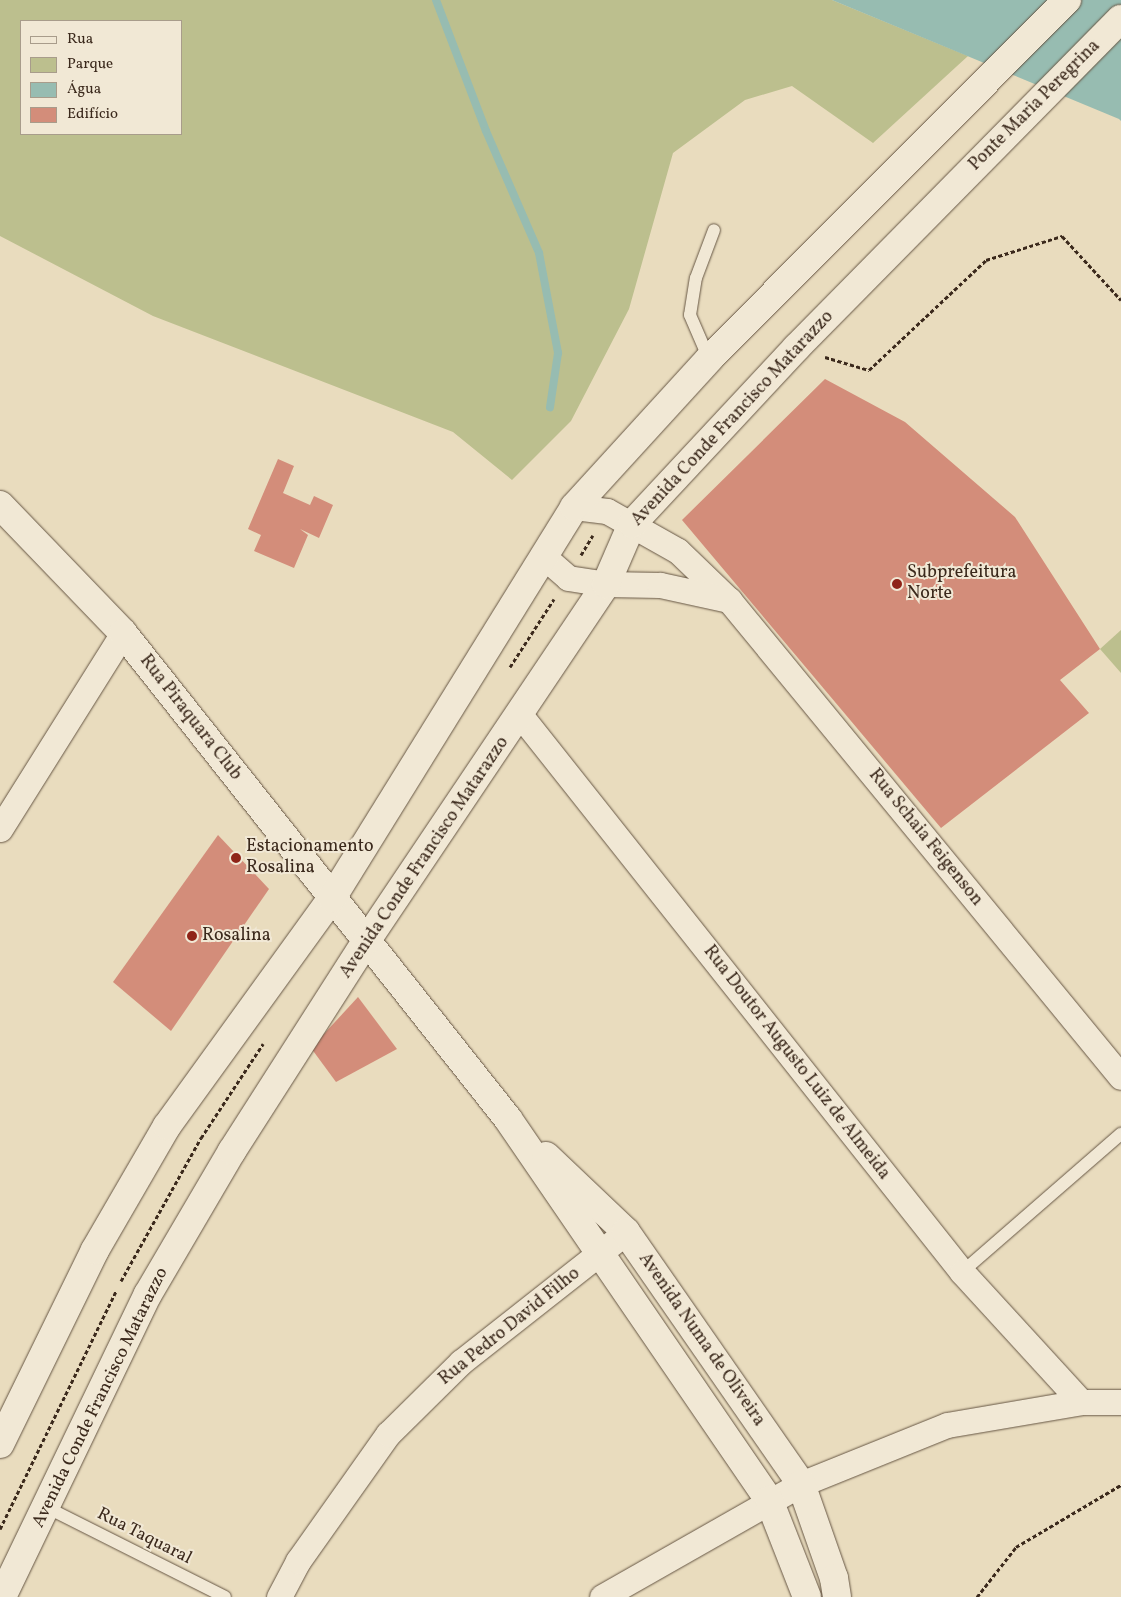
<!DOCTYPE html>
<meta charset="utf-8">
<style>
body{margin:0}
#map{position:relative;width:1121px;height:1597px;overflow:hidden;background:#e9dcbe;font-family:Vollkorn,serif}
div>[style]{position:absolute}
.green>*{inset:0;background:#bcbf8e}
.water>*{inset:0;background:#97bcb1}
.stream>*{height:8px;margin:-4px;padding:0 4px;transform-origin:4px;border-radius:4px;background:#97bcb1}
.building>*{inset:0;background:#d38d7a}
.path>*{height:3px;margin-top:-1.5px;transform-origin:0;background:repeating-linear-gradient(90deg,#3b291c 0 4px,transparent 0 6.5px)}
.roads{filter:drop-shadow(0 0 1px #665644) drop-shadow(0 0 1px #665644)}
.lane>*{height:12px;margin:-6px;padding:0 6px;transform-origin:6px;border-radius:6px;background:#f1e8d5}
.street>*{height:25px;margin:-12.5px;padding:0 12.5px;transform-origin:12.5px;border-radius:12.5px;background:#f1e8d5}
.secondary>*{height:28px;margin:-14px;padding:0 14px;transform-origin:14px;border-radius:14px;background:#f1e8d5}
.dots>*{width:14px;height:14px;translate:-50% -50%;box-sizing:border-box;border:2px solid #f1e8d5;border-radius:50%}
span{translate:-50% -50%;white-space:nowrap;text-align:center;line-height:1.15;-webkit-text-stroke:4px #f1e8d5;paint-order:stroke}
.street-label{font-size:18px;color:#3b291c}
.poi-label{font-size:18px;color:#3b291c}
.left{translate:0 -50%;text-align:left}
.legend{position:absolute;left:20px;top:20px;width:162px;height:115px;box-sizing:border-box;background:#f1e8d5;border:1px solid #a89c8b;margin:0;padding:6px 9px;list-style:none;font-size:15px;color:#3b291c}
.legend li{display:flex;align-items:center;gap:10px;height:25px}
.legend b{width:25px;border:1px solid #a89c8b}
</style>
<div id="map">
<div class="green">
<div style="clip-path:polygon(evenodd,0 0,832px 0,968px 56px,873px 143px,792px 86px,745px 100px,673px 153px,629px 309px,571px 421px,512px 480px,453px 432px,153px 316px,0 236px,0 0,21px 21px,181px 21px,181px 134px,21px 134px,21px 21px)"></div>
<div style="clip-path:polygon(1121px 630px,1121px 673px,1100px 649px)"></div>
</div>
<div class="water">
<div style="clip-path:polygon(832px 0,1121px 0,1121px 121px,1119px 119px)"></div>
</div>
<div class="stream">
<div style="left:436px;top:0;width:140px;rotate:69.1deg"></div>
<div style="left:486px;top:131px;width:133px;rotate:66.5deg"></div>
<div style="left:539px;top:253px;width:102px;rotate:79.2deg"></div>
<div style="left:558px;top:353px;width:55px;rotate:98.4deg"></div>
</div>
<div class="building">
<div style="clip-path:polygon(825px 379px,905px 422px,1015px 517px,1100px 649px,1060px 680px,1089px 713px,941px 828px,682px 520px)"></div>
<div style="clip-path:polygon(278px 459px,294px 466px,283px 493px,310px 505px,314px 496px,333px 505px,319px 538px,300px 529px,308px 535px,294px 568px,254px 551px,261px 535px,248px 529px)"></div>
<div style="clip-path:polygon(218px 835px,269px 889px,171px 1031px,113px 982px)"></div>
<div style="clip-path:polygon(358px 997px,397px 1049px,336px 1082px,311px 1048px)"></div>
</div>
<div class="path">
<div style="left:825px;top:357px;width:46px;rotate:16.5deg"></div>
<div style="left:869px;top:370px;width:161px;rotate:-43.2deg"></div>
<div style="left:986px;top:260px;width:80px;rotate:-17.5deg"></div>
<div style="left:1062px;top:236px;width:87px;rotate:47.3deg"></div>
<div style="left:581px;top:555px;width:23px;rotate:-59deg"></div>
<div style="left:510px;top:667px;width:81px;rotate:-57.1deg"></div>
<div style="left:121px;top:1281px;width:164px;rotate:-60.8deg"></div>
<div style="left:201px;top:1138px;width:113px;rotate:-56.6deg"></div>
<div style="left:0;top:1529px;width:265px;rotate:-64deg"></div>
<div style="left:977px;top:1597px;width:63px;rotate:-52deg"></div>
<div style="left:1016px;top:1547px;width:122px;rotate:-30.6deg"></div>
</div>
<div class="roads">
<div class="lane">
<div style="left:709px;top:359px;width:48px;rotate:-113.4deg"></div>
<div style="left:690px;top:315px;width:37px;rotate:-81deg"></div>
<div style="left:696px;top:278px;width:51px;rotate:-69.4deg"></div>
<div style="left:962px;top:1272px;width:211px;rotate:-41deg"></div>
<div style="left:48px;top:1508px;width:198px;rotate:26.7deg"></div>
</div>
<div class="street">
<div style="left:574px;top:507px;width:33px;rotate:7deg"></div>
<div style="left:607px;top:511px;width:81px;rotate:29.4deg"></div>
<div style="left:678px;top:551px;width:71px;rotate:43.9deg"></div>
<div style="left:729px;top:600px;width:617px;rotate:50.59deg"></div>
<div style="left:543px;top:556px;width:33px;rotate:41deg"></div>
<div style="left:568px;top:578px;width:38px;rotate:9deg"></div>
<div style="left:606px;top:584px;width:54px;rotate:1.1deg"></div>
<div style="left:660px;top:585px;width:71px;rotate:12.3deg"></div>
<div style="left:521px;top:716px;width:710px;rotate:51.58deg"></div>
<div style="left:962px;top:1272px;width:176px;rotate:47.5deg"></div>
<div style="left:0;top:829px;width:231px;rotate:-57.9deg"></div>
<div style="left:279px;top:1597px;width:41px;rotate:-62.2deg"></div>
<div style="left:298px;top:1561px;width:156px;rotate:-54.7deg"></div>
<div style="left:388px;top:1434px;width:103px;rotate:-44.6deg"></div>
<div style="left:461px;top:1362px;width:210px;rotate:-38.2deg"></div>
<div style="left:602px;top:1597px;width:229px;rotate:-29.6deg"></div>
<div style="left:801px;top:1484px;width:157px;rotate:-22deg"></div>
<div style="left:947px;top:1425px;width:136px;rotate:-9.7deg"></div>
<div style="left:1081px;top:1402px;width:40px"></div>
</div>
<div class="secondary">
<div style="left:0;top:505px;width:178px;rotate:46.1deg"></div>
<div style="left:123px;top:633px;width:620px;rotate:51.61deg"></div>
<div style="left:508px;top:1119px;width:462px;rotate:55.6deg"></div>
<div style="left:769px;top:1500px;width:104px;rotate:68.6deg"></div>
<div style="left:546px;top:1156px;width:110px;rotate:43.5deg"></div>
<div style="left:626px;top:1232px;width:307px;rotate:55.2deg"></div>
<div style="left:801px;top:1484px;width:100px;rotate:70.7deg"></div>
<div style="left:834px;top:1578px;width:19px;rotate:81deg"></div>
<div style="left:0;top:1444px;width:216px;rotate:-63.9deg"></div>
<div style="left:95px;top:1250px;width:143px;rotate:-59.9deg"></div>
<div style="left:167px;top:1126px;width:281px;rotate:-54.1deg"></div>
<div style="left:332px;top:898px;width:460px;rotate:-58.2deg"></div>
<div style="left:574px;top:507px;width:200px;rotate:-47.6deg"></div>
<div style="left:709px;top:359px;width:507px;rotate:-45.08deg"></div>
<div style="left:2px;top:1597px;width:336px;rotate:-64.3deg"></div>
<div style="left:148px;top:1294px;width:166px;rotate:-59.6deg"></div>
<div style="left:232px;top:1151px;width:250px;rotate:-57.4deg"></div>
<div style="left:367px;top:940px;width:429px;rotate:-56.1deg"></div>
<div style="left:606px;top:584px;width:65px;rotate:-66.6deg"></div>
<div style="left:632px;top:524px;width:241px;rotate:-47deg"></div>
<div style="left:796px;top:348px;width:462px;rotate:-45.4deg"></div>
</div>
</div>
<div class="dots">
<div style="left:897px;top:584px;background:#8f2418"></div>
<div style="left:236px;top:858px;background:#8f2418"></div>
<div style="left:192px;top:936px;background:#8f2418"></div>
</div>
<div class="street-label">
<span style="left:1035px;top:106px;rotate:-45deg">Ponte Maria Peregrina</span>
<span style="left:733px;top:419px;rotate:-47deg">Avenida Conde Francisco Matarazzo</span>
<span style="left:190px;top:718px;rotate:52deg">Rua Piraquara Club</span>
<span style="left:925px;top:838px;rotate:51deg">Rua Schaia Feigenson</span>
<span style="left:425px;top:858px;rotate:-56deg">Avenida Conde Francisco Matarazzo</span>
<span style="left:796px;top:1063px;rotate:52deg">Rua Doutor Augusto Luiz de Almeida</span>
<span style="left:510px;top:1327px;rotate:-39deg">Rua Pedro David Filho</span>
<span style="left:701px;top:1340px;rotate:55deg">Avenida Numa de Oliveira</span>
<span style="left:101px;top:1398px;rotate:-64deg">Avenida Conde Francisco Matarazzo</span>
<span style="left:144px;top:1537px;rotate:27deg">Rua Taquaral</span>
</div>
<div class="poi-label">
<span class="left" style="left:907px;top:584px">Subprefeitura<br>Norte</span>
<span class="left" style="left:246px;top:858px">Estacionamento<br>Rosalina</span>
<span class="left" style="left:202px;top:936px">Rosalina</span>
</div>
<ul class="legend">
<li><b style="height:6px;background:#f1e8d5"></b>Rua</li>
<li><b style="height:14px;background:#bcbf8e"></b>Parque</li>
<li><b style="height:14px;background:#97bcb1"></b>Água</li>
<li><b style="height:14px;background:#d38d7a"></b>Edifício</li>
</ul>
</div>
